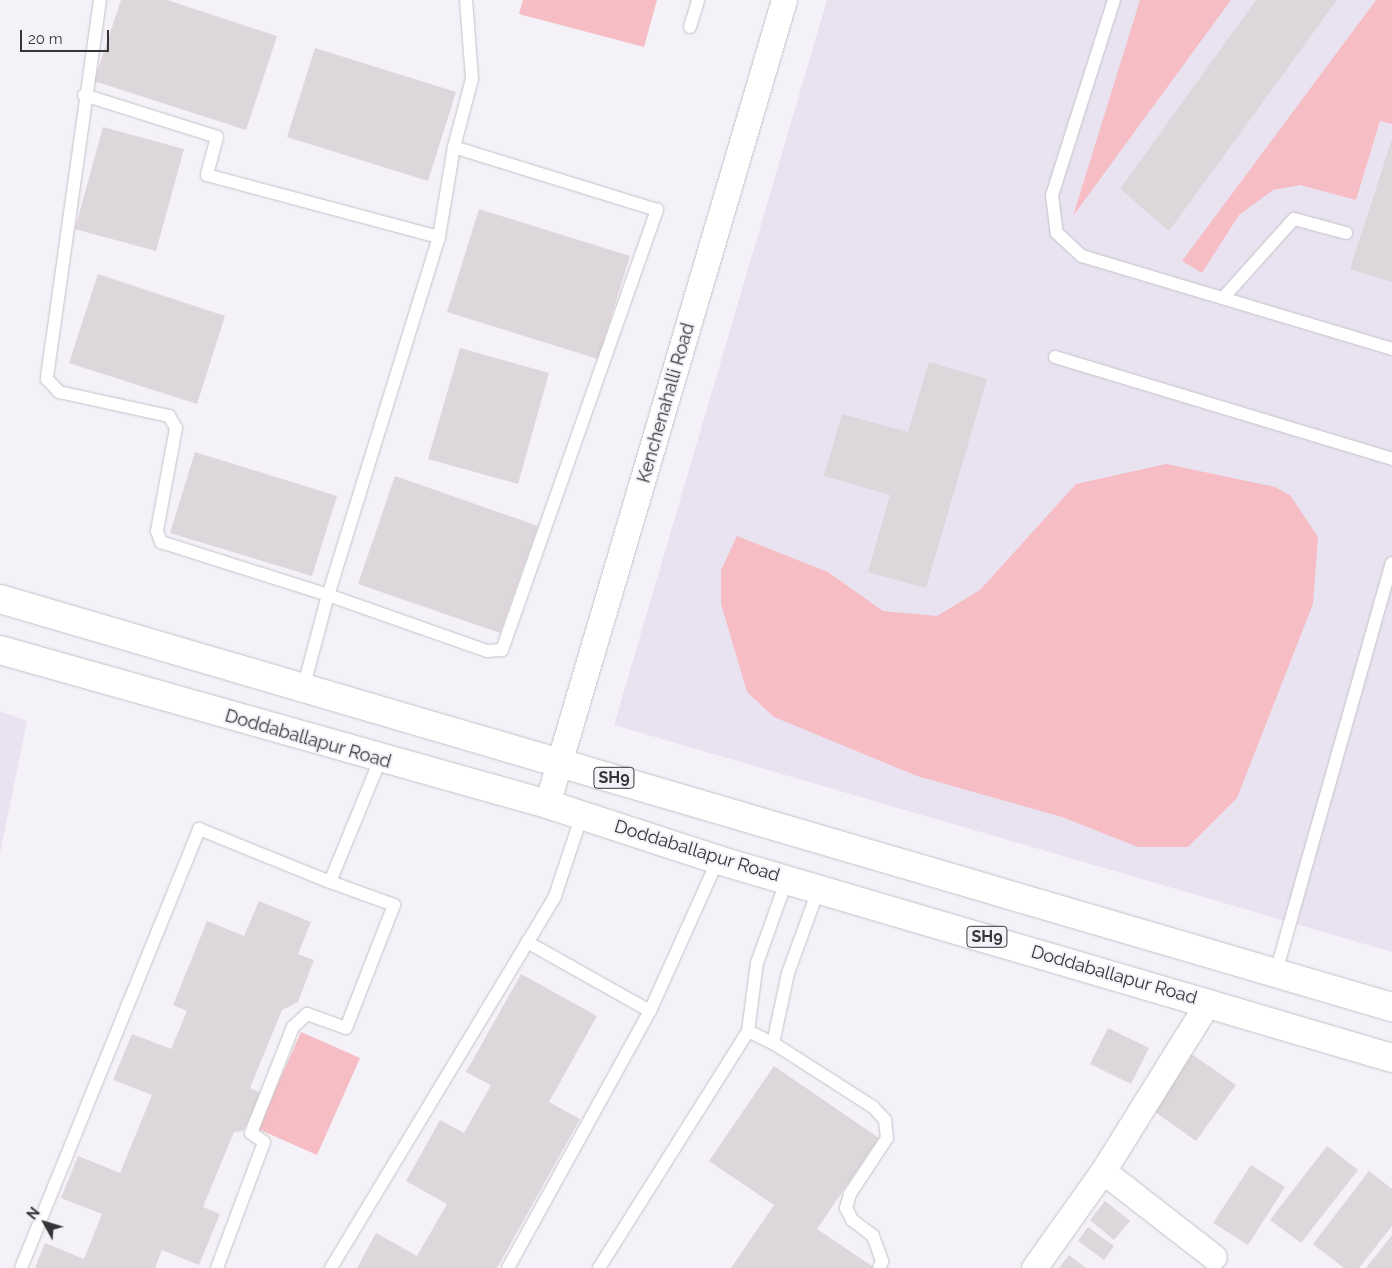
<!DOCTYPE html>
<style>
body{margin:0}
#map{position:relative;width:1392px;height:1268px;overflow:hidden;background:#f4f1f8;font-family:Raleway,sans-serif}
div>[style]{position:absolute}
.built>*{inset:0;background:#e9e3f1}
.green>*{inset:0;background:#f6bdc4}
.building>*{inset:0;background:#ddd6da}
.roads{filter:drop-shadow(0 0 1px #c4c2c8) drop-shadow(0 0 1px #c4c2c8)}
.lane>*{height:12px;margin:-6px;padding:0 6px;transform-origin:6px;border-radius:6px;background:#fff}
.street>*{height:25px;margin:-12.5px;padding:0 12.5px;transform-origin:12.5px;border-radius:12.5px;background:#fff}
.primary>*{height:28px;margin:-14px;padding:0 14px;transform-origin:14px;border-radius:14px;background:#fff}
span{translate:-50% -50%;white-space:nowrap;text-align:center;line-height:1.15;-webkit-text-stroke:4px #f4f1f8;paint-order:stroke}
.shield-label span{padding:1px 4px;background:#f4f1f8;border:1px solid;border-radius:4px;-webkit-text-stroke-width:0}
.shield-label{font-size:16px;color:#363538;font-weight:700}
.street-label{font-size:18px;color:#363538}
.north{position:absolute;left:20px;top:1198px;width:50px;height:50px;-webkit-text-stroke:4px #f4f1f8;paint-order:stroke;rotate:309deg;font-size:14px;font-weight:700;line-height:20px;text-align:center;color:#363538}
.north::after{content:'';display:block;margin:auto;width:18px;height:22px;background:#363538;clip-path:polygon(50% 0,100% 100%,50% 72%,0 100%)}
.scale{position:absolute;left:20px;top:30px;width:89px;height:22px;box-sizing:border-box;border:2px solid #363538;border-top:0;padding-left:6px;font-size:15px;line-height:18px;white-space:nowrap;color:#363538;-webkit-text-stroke:4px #f4f1f8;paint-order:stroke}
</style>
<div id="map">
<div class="built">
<div style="clip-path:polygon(827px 0,1392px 0,1392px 952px,614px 725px)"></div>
<div style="clip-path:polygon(0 711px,27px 721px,0 854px)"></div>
</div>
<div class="green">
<div style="clip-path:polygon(523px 0,657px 0,644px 47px,519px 14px)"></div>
<div style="clip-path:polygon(1140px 0,1231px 0,1073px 216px)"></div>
<div style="clip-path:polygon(1376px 0,1392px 0,1392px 124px,1380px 121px,1356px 200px,1300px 185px,1273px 190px,1239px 215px,1202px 273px,1182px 261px)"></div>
<div style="clip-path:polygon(1166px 464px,1275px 487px,1290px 495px,1318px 537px,1313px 604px,1237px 798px,1188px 847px,1138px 847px,1062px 817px,917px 776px,774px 717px,747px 692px,721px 604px,721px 570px,737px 536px,828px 572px,883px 611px,937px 616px,980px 590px,1076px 484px)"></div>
<div style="clip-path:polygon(301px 1032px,360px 1058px,317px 1155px,258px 1129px)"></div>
</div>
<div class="building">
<div style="clip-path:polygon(121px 0,167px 0,277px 36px,246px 130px,94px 81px)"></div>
<div style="clip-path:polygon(1256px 0,1337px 0,1169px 231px,1120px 189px)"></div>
<div style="clip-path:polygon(315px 48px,456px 92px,428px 181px,287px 137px)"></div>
<div style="clip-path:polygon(103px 127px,184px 149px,156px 251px,75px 229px)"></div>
<div style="clip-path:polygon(1392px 139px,1392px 282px,1350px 269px)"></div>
<div style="clip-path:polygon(479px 209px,630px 256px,598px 359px,447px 312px)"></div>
<div style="clip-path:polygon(98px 274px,225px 316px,197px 404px,69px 363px)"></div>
<div style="clip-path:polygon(460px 348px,549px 373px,518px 484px,428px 459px)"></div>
<div style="clip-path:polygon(929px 362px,987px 379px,926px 588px,868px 572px,890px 495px,824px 476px,842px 414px,908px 432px)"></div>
<div style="clip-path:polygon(195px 452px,337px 496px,312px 576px,170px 533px)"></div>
<div style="clip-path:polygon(395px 476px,538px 526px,500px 633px,358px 584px)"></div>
<div style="clip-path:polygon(259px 901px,311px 922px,298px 954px,314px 960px,298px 1002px,282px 1010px,250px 1088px,262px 1093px,243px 1131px,234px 1132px,203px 1207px,220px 1214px,199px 1265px,162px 1250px,155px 1268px,35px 1268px,45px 1243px,84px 1259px,102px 1214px,61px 1198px,78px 1156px,120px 1173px,152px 1095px,113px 1080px,132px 1034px,171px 1049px,187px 1011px,173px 1005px,207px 921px,244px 936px)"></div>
<div style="clip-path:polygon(521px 974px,597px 1016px,549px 1102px,580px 1119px,497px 1268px,357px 1268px,376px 1233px,417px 1256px,447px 1204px,406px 1181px,440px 1120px,464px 1133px,491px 1085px,466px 1072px)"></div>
<div style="clip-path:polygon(1108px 1028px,1149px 1048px,1131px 1084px,1090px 1064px)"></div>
<div style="clip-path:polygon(1190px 1053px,1236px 1085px,1196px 1141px,1151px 1109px)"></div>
<div style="clip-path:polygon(774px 1066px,879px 1138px,817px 1229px,875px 1268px,731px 1268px,774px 1205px,709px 1161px)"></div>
<div style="clip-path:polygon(1327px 1146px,1358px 1170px,1301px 1243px,1270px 1220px)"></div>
<div style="clip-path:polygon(1251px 1165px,1285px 1187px,1248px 1245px,1213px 1223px)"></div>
<div style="clip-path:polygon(1369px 1171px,1392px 1189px,1392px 1226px,1359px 1268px,1344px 1268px,1313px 1244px)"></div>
<div style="clip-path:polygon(1105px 1201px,1130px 1221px,1114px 1240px,1090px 1220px)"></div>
<div style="clip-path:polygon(1088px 1227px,1114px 1246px,1104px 1260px,1078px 1241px)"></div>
<div style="clip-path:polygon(1392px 1235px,1392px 1268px,1366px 1268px)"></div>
<div style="clip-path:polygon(1069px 1255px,1086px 1268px,1059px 1268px)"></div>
</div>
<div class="roads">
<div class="lane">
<div style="left:100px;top:0;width:383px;rotate:98deg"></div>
<div style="left:47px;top:379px;width:18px;rotate:47deg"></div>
<div style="left:59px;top:392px;width:113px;rotate:12.3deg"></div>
<div style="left:169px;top:416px;width:14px;rotate:60deg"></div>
<div style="left:176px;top:428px;width:105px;rotate:100.5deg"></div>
<div style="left:157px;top:531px;width:12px;rotate:70deg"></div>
<div style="left:161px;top:542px;width:175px;rotate:17.6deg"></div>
<div style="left:328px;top:595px;width:169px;rotate:19.4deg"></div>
<div style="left:487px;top:651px;width:15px;rotate:-4deg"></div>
<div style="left:502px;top:650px;width:467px;rotate:-70.6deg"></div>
<div style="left:657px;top:210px;width:213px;rotate:-162.8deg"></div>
<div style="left:454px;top:147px;width:91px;rotate:99.5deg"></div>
<div style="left:439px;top:237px;width:375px;rotate:107.2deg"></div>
<div style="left:328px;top:595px;width:97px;rotate:104.9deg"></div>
<div style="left:1114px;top:0;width:205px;rotate:107.6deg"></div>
<div style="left:1052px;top:195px;width:38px;rotate:83deg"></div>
<div style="left:1057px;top:233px;width:34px;rotate:43deg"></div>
<div style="left:1082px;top:256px;width:324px;rotate:16.7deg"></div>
<div style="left:690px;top:27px;width:28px;rotate:-73deg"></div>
<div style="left:84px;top:95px;width:139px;rotate:17.5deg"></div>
<div style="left:217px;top:137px;width:39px;rotate:105deg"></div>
<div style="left:207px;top:175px;width:240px;rotate:15deg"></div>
<div style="left:454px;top:147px;width:70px;rotate:-75.2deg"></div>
<div style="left:472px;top:79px;width:79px;rotate:-94.3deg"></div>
<div style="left:1223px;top:298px;width:106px;rotate:-48.1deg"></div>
<div style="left:1294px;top:219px;width:54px;rotate:15.1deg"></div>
<div style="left:1055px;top:357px;width:352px;rotate:16.8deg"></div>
<div style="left:819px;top:888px;width:90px;rotate:110deg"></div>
<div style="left:788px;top:973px;width:72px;rotate:102.1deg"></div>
<div style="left:773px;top:1043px;width:119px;rotate:32.6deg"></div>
<div style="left:873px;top:1107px;width:18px;rotate:47deg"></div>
<div style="left:885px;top:1120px;width:18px;rotate:84deg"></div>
<div style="left:887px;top:1138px;width:67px;rotate:123.5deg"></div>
<div style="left:850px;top:1194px;width:15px;rotate:106deg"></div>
<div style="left:846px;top:1208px;width:13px;rotate:63deg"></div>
<div style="left:852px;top:1220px;width:26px;rotate:37deg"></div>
<div style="left:873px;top:1236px;width:27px;rotate:70deg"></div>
<div style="left:882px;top:1261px;width:8px;rotate:113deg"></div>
<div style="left:527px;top:942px;width:141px;rotate:29.3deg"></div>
<div style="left:1276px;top:972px;width:425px;rotate:-74.2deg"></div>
<div style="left:748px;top:1031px;width:28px;rotate:26deg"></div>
<div style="left:21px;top:1268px;width:474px;rotate:-67.9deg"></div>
<div style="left:199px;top:829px;width:141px;rotate:22deg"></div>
<div style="left:330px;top:882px;width:132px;rotate:-67.7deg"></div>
<div style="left:217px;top:1268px;width:134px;rotate:-69.5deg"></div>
<div style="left:264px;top:1142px;width:16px;rotate:-145deg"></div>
<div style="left:251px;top:1133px;width:114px;rotate:-68.4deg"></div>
<div style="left:293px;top:1027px;width:19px;rotate:-43deg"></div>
<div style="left:307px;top:1014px;width:41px;rotate:19.7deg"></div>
<div style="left:346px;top:1028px;width:132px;rotate:-68.7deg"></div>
<div style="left:394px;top:905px;width:68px;rotate:-160.2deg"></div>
<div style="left:331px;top:1268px;width:434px;rotate:-58.9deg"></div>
<div style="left:555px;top:896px;width:85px;rotate:-71.6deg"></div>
<div style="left:508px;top:1268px;width:294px;rotate:-61.1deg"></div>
<div style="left:650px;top:1011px;width:166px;rotate:-65.8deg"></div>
<div style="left:599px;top:1268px;width:280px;rotate:-57.8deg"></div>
<div style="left:748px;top:1031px;width:69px;rotate:-82.5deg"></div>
<div style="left:757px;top:963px;width:89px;rotate:-70.3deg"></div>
</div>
<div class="street">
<div style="left:547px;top:804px;width:838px;rotate:-73.58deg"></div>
<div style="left:1103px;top:1171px;width:140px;rotate:37.8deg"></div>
<div style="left:1034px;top:1268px;width:119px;rotate:-54.6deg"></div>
<div style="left:1103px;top:1171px;width:199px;rotate:-58.1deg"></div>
</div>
<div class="primary">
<div style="left:0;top:599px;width:1451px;rotate:16.34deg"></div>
<div style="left:0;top:650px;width:568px;rotate:15.72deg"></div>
<div style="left:547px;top:804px;width:180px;rotate:18.1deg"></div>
<div style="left:718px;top:860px;width:702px;rotate:16.37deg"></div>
</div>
</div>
<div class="shield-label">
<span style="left:614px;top:778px">SH9</span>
<span style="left:987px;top:937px">SH9</span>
</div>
<div class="street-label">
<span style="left:666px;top:403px;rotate:-74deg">Kenchenahalli Road</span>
<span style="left:308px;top:739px;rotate:16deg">Doddaballapur Road</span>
<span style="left:697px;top:851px;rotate:17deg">Doddaballapur Road</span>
<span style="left:1114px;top:975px;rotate:16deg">Doddaballapur Road</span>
</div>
<div class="north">N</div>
<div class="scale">20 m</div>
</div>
